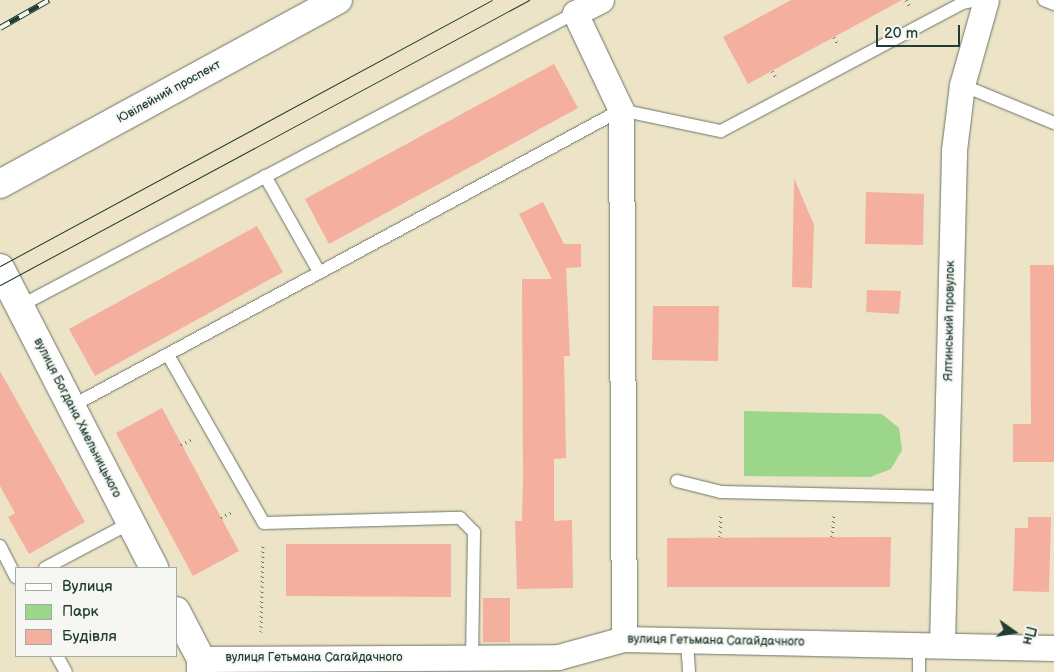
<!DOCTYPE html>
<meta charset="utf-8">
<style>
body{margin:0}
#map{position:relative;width:1054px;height:672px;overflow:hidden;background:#ede3c6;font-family:"Balsamiq Sans",sans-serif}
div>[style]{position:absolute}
.green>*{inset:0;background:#9cd68a}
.building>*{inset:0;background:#f5af9f}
.path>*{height:3px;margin-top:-1.5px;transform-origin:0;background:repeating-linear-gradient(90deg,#677767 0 1px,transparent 0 5px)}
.roads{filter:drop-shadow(0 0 1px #677767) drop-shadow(0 0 1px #677767)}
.service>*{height:12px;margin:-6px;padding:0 6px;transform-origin:6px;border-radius:6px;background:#fff}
.minor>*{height:25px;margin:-12.5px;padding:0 12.5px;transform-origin:12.5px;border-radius:12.5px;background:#fff}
.tertiary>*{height:28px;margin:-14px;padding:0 14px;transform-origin:14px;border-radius:14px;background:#fff}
.secondary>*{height:28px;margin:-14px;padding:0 14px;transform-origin:14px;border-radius:14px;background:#fff}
.tram>*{height:1px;margin:-0.5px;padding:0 0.5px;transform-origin:0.5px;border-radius:0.5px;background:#1f3d34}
.rail>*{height:5.5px;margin-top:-2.75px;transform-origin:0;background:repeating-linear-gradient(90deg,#f6f6f2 0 11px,#1f3d34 0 22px);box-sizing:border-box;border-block:1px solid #1f3d34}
span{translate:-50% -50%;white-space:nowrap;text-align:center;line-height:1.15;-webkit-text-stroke:4px #f6f6f2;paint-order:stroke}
.street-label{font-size:12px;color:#1f3d34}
.legend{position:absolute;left:15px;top:567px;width:162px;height:90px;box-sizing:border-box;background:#f6f6f2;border:1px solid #a0aca6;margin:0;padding:6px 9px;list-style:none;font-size:15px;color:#1f3d34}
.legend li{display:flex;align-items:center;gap:10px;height:25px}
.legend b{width:25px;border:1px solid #a0aca6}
.north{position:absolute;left:989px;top:607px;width:50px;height:50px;-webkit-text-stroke:4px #f6f6f2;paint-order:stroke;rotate:103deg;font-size:14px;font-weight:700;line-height:20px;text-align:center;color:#1f3d34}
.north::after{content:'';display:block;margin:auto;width:18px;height:22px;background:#1f3d34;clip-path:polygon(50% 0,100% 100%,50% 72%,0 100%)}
.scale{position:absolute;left:876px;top:25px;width:84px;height:22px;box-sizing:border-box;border:2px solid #1f3d34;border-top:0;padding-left:6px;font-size:15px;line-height:18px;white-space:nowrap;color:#1f3d34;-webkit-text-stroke:4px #f6f6f2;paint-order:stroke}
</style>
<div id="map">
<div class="green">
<div style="clip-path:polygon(744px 411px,882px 414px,899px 428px,902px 450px,891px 469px,870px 477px,744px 476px)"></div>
</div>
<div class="building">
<div style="clip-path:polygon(791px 0,902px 0,748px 84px,723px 37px)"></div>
<div style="clip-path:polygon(554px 64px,578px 108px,329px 244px,305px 199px)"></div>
<div style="clip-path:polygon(794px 178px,814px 225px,812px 288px,792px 287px)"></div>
<div style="clip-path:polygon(866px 192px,924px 194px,923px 245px,865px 244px)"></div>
<div style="clip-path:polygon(543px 202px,564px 244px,581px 244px,581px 267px,566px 268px,570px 356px,564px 356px,566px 458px,554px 459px,554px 521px,572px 520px,573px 588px,517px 589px,515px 521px,522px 521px,523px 479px,522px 279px,552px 279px,519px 214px)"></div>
<div style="clip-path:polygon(257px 226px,283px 272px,95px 376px,69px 329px)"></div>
<div style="clip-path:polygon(1030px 265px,1054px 265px,1054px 462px,1013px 462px,1013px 424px,1031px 424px)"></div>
<div style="clip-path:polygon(867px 290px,901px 291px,899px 314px,866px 312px)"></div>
<div style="clip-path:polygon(653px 306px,719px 306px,718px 361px,652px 360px)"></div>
<div style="clip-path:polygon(0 371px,85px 522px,29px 554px,8px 517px,15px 513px,0 486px)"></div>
<div style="clip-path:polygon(162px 408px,239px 551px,193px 576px,116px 433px)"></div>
<div style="clip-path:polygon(1028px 517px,1051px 517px,1049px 592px,1013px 591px,1015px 528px,1028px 528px)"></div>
<div style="clip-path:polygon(891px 537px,890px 587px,667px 587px,667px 538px)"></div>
<div style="clip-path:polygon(286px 544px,451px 544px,451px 597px,286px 596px)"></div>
<div style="clip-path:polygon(483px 598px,510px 598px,510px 642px,483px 642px)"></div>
</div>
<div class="path">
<div style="left:906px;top:0;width:9px;rotate:58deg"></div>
<div style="left:834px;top:37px;width:9px;rotate:63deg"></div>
<div style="left:772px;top:71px;width:9px;rotate:58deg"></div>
<div style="left:181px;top:445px;width:15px;rotate:-28deg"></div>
<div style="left:221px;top:518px;width:14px;rotate:-30deg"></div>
<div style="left:720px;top:537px;width:24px;rotate:-88deg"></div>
<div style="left:832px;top:537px;width:22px;rotate:-85deg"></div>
<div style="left:261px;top:632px;width:89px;rotate:-88.7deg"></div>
</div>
<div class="roads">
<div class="service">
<div style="left:1044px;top:0;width:11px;rotate:22deg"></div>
<div style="left:962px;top:85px;width:100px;rotate:22.4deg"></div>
<div style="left:265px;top:176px;width:110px;rotate:60.6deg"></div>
<div style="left:20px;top:306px;width:628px;rotate:-27.83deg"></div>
<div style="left:168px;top:355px;width:193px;rotate:60.3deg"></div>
<div style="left:264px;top:523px;width:196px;rotate:-1.5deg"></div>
<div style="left:460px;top:518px;width:20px;rotate:45deg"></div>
<div style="left:474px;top:532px;width:125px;rotate:90.9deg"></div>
<div style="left:70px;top:407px;width:626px;rotate:-28.33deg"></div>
<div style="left:621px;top:110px;width:102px;rotate:11.9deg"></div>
<div style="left:721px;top:131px;width:274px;rotate:-27.9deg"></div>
<div style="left:963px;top:3px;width:14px;rotate:-12deg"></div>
<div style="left:677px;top:481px;width:45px;rotate:14deg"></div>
<div style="left:721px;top:492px;width:224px;rotate:1.3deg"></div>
<div style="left:0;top:546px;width:35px;rotate:63deg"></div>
<div style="left:45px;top:568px;width:96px;rotate:-27.9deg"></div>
<div style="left:687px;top:642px;width:30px;rotate:86deg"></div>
<div style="left:919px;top:645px;width:27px;rotate:90deg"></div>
<div style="left:57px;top:656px;width:18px;rotate:61deg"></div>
</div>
<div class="minor">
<div style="left:601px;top:0;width:29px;rotate:153deg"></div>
<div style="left:575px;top:13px;width:107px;rotate:64.6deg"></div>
<div style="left:621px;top:110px;width:529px;rotate:89.68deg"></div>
<div style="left:942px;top:645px;width:495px;rotate:-88.6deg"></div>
<div style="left:954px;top:150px;width:65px;rotate:-83deg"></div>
<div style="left:962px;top:85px;width:88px;rotate:-74.2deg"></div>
<div style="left:201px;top:659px;width:357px;rotate:-0.3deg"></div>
<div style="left:558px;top:657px;width:68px;rotate:-15.3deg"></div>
<div style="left:624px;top:639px;width:430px;rotate:1.2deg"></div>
</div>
<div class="tertiary">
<div style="left:0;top:268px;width:337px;rotate:62.8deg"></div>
<div style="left:176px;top:611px;width:54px;rotate:62.5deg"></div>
<div style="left:201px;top:659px;width:13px;rotate:90deg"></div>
</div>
<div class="secondary">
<div style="left:0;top:184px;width:385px;rotate:-28.6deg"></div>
</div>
</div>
<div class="tram">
<div style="left:0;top:266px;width:559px;rotate:-28.4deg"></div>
<div style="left:0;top:285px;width:601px;rotate:-28.31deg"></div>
</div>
<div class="rail">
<div style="left:0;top:28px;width:56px;rotate:-29.7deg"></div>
</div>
<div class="street-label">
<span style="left:169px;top:92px;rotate:-29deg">Ювілейний проспект</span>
<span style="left:950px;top:321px;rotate:-89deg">Ялтинський провулок</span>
<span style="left:77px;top:418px;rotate:63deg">вулиця Богдана Хмельницького</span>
<span style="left:716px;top:641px;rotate:1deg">вулиця Гетьмана Сагайдачного</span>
<span style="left:314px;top:658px">вулиця Гетьмана Сагайдачного</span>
</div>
<ul class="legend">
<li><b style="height:6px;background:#fff"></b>Вулиця</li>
<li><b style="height:14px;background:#9cd68a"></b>Парк</li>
<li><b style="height:14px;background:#f5af9f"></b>Будівля</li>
</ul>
<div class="north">Пн</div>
<div class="scale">20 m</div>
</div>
